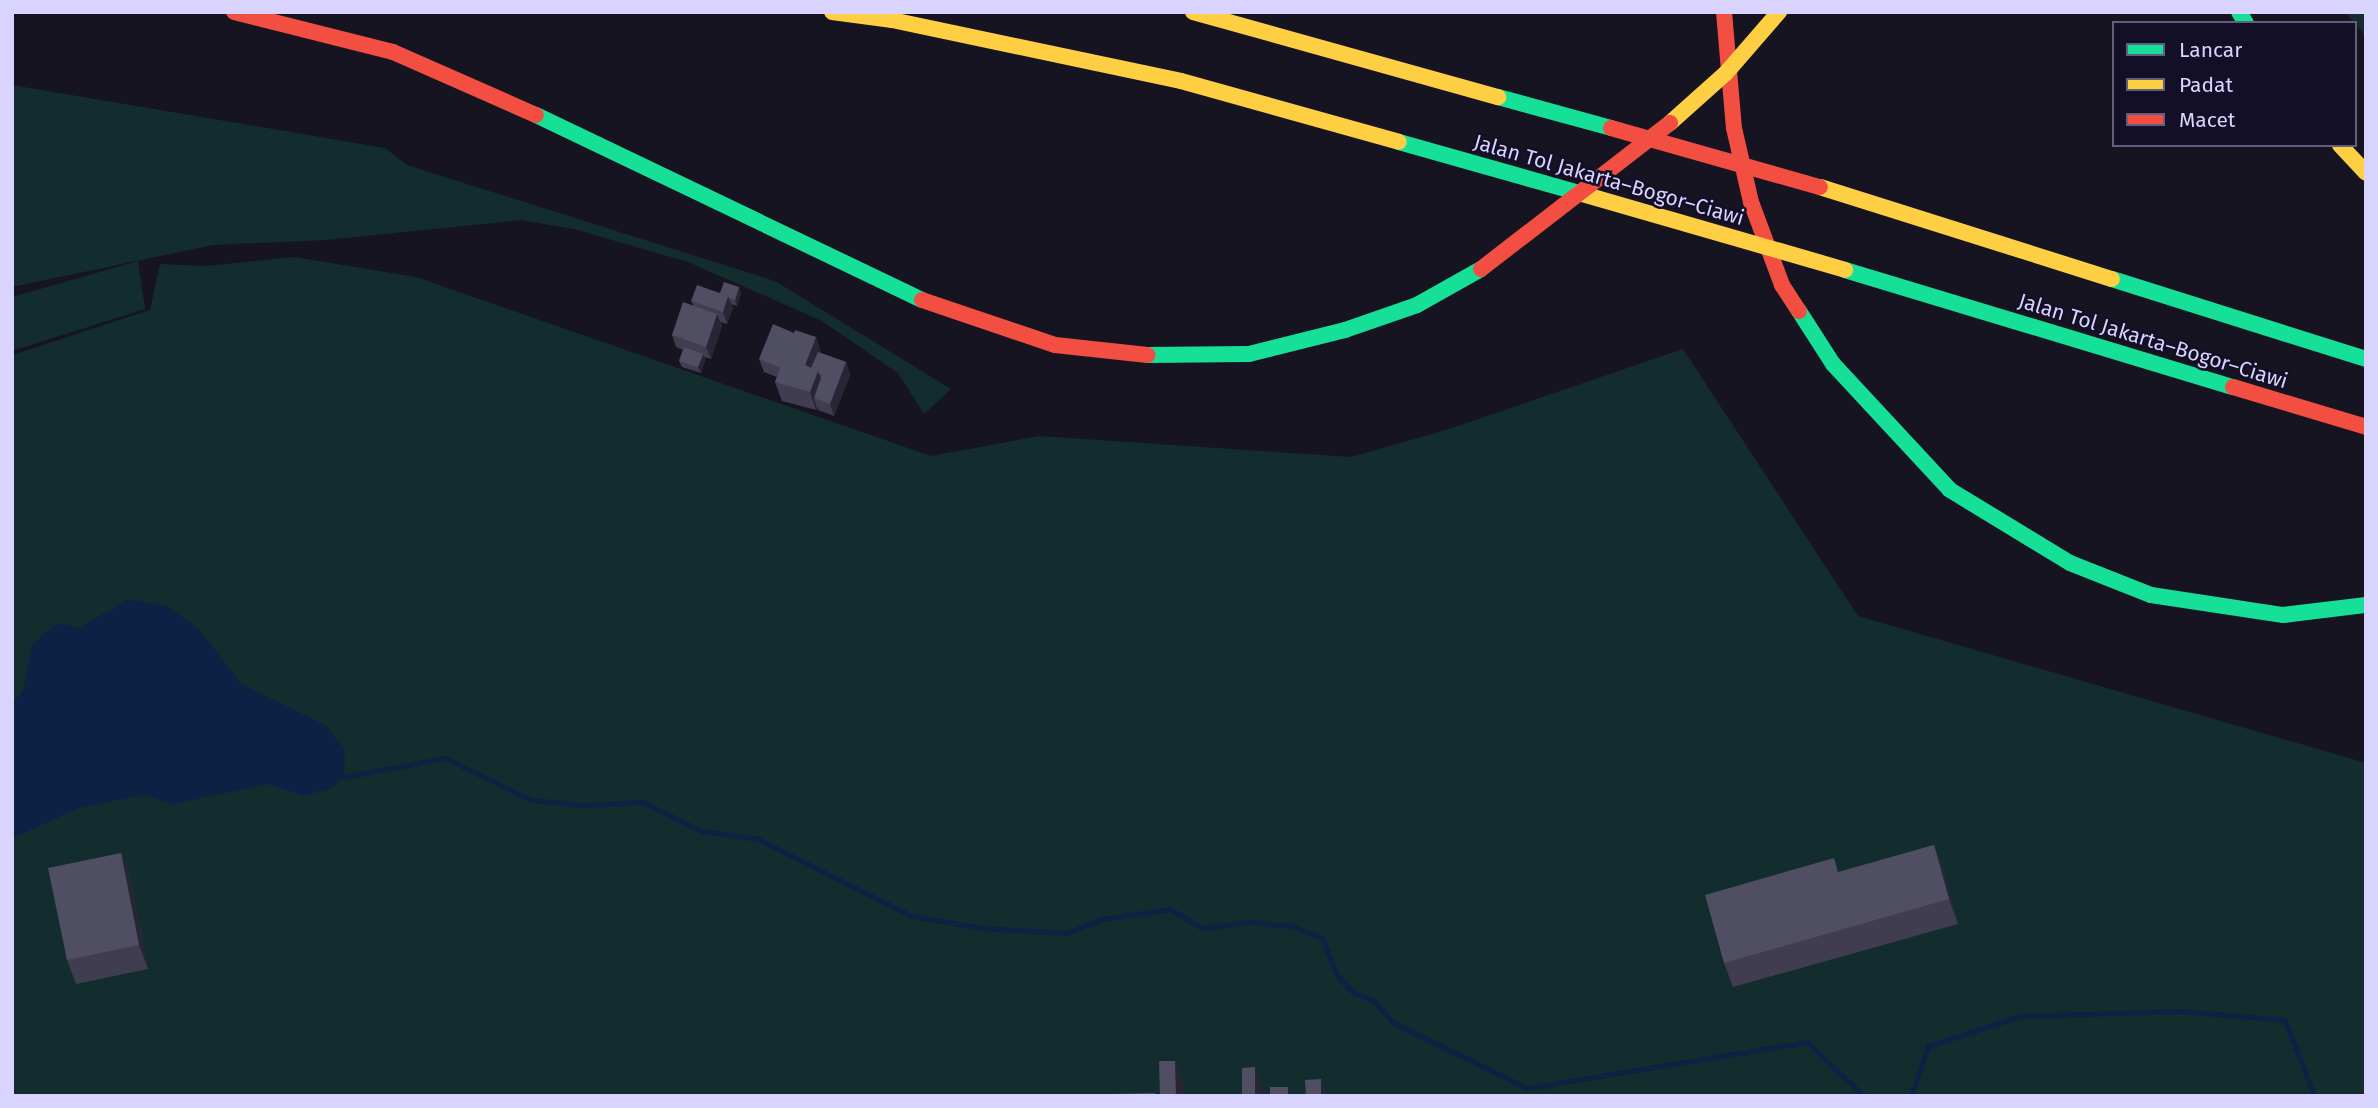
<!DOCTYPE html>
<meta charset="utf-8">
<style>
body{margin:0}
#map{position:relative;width:2378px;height:1108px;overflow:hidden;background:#161421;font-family:"Fira Sans",sans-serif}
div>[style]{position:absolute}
.green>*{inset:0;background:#132c2d}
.water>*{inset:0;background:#0d2144}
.stream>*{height:5px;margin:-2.5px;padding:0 2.5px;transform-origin:2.5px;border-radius:2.5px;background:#0d2144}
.fast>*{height:16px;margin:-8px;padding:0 8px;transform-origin:8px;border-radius:8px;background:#16e098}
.slow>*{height:16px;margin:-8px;padding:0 8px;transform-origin:8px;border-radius:8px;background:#ffcf43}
.jam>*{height:16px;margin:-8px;padding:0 8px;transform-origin:8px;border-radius:8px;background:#f24e42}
.slow-bridge>*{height:16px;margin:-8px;padding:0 8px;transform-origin:8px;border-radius:8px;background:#ffcf43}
.jam-bridge>*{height:16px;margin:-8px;padding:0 8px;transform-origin:8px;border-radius:8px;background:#f24e42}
.wall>*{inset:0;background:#403d50}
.shaded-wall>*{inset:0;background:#282635}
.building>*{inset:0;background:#504e63}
span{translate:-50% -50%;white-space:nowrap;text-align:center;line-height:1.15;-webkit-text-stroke:5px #130f26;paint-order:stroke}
.street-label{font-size:21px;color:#d9d4ff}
.frame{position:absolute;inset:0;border:14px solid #d9d4ff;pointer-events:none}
.legend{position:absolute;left:2112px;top:21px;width:245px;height:126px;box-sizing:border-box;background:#130f26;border:2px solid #625e7d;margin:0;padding:9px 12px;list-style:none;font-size:21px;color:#d9d4ff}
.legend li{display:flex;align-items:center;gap:14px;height:35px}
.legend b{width:35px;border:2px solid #625e7d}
</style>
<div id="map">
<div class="green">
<div style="clip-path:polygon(2344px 12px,2366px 12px,2366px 37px,2355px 23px)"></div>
<div style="clip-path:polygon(12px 85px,385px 148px,407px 165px,775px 281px,951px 389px,924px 414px,898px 373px,822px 321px,688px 262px,574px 229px,521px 220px,326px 240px,213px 245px,12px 287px)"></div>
<div style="clip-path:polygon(295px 257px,416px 277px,931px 456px,1039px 436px,1351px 457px,1449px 429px,1683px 349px,1858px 616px,2366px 763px,2366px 1096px,12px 1096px,12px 355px,150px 310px,160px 264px,205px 266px)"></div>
<div style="clip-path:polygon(138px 261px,145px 309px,12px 351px,12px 297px)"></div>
</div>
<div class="water">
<div style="clip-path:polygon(128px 599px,168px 607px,199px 629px,241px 684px,325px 725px,345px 749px,344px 777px,331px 788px,304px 796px,268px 784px,173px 804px,143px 795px,79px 808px,12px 838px,12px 704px,23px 691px,32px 645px,57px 623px,80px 628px)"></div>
</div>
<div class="stream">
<div style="left:344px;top:777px;width:103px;rotate:-10.7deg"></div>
<div style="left:445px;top:758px;width:96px;rotate:26deg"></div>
<div style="left:531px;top:800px;width:52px;rotate:5.5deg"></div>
<div style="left:583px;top:805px;width:60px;rotate:-2.9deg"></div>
<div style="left:643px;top:802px;width:65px;rotate:26.6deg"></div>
<div style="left:701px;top:831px;width:58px;rotate:8deg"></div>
<div style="left:758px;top:839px;width:172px;rotate:26.6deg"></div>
<div style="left:912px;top:916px;width:70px;rotate:9.9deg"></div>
<div style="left:981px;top:928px;width:86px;rotate:3.3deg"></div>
<div style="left:1067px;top:933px;width:37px;rotate:-22deg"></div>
<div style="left:1101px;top:919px;width:70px;rotate:-8.2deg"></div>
<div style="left:1170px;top:909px;width:37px;rotate:31deg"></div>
<div style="left:1202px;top:928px;width:48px;rotate:-7.1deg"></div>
<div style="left:1250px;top:922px;width:41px;rotate:5.6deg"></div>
<div style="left:1291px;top:926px;width:33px;rotate:21deg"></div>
<div style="left:1322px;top:938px;width:41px;rotate:68.5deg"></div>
<div style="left:1337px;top:976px;width:24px;rotate:45deg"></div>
<div style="left:1354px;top:993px;width:22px;rotate:22deg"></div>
<div style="left:1374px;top:1001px;width:28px;rotate:49deg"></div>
<div style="left:1392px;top:1022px;width:150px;rotate:26.1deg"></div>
<div style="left:1527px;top:1088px;width:284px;rotate:-9.3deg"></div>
<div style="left:1807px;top:1042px;width:79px;rotate:43.5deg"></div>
<div style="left:1911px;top:1096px;width:53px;rotate:-71.2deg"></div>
<div style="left:1928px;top:1046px;width:98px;rotate:-17.9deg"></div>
<div style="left:2021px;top:1016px;width:161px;rotate:-1.8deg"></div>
<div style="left:2182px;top:1011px;width:103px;rotate:5deg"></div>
<div style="left:2285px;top:1020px;width:81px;rotate:69.1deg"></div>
</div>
<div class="fast">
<div style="left:2239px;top:12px;width:13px;rotate:58deg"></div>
<div style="left:1498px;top:97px;width:117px;rotate:15.3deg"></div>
<div style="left:536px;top:115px;width:428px;rotate:25.6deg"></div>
<div style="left:1399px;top:142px;width:187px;rotate:15.8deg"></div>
<div style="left:1845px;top:270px;width:405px;rotate:16.8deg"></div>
<div style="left:2112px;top:279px;width:266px;rotate:17.5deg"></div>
<div style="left:1799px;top:311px;width:63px;rotate:57.3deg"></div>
<div style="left:1833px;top:364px;width:172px;rotate:47.1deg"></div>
<div style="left:1950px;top:490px;width:140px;rotate:31.3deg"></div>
<div style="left:2070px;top:563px;width:87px;rotate:21.6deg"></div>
<div style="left:2151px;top:595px;width:134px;rotate:8.6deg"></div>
<div style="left:2283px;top:615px;width:84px;rotate:-6.9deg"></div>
<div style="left:1147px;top:355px;width:102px;rotate:-0.6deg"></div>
<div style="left:1249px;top:354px;width:99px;rotate:-14deg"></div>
<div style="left:1345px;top:330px;width:76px;rotate:-19.1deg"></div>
<div style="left:1417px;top:305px;width:73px;rotate:-29.4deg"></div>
</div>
<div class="slow">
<div style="left:832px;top:12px;width:61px;rotate:7.6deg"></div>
<div style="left:892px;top:20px;width:295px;rotate:11.9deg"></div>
<div style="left:1181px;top:81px;width:226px;rotate:15.6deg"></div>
<div style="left:1193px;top:12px;width:317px;rotate:15.6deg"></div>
<div style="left:2340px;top:145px;width:38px;rotate:47deg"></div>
<div style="left:1820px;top:187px;width:306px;rotate:17.5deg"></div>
</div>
<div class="jam">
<div style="left:234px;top:12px;width:164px;rotate:14.1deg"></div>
<div style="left:393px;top:52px;width:156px;rotate:23.8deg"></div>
<div style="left:1724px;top:12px;width:116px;rotate:85.1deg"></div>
<div style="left:1734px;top:128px;width:76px;rotate:77.1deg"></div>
<div style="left:1751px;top:202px;width:89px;rotate:69.5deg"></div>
<div style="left:1782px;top:285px;width:31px;rotate:57deg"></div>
<div style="left:922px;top:300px;width:140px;rotate:18.7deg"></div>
<div style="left:1055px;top:345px;width:93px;rotate:6.2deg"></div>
<div style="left:2233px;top:387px;width:139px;rotate:16.7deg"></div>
</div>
<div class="slow-bridge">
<div style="left:1670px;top:123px;width:75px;rotate:-41.8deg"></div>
<div style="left:1726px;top:73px;width:81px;rotate:-49deg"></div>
<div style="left:1579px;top:193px;width:277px;rotate:16.1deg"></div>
</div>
<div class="jam-bridge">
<div style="left:1611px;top:128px;width:217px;rotate:15.8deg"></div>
<div style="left:1481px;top:269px;width:239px;rotate:-37.7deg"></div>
</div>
<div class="wall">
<div style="clip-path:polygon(739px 287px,741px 293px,737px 306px,731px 304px,733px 308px,727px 324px,720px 322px,722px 326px,711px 359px,704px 357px,705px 360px,701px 373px,682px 367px,679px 361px,683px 350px,676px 347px,672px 335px,693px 305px,691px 301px)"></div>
<div style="clip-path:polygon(794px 333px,816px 337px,821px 353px,846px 362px,850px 375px,834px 416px,818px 410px,817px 408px,816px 410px,782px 401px,775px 382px,777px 377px,764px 372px,759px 359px)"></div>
<div style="clip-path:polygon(1934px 845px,1943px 869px,1958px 924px,1733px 987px,1724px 963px,1839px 872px)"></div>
<div style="clip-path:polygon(121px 853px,130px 877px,148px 969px,76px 984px,67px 960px)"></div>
</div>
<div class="shaded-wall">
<div style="clip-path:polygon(739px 287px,741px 293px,737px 306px,735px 300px)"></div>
<div style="clip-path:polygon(728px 296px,733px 308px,727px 324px,723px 312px)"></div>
<div style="clip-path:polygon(717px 314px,722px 326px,711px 359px,706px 347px)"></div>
<div style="clip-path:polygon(816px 337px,822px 356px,814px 380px,805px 365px)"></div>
<div style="clip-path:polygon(703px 354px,705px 360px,701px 373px,698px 367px)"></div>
<div style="clip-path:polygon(846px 362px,850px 375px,834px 416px,830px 404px)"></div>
<div style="clip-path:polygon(818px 371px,825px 389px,814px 398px,817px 408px,816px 410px,810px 392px)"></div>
<div style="clip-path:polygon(1934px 845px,1943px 869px,1958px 924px,1949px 899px)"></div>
<div style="clip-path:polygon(121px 853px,130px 877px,148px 969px,139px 945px)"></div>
<div style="clip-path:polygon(1175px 1061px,1184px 1085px,1184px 1096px,1176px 1096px)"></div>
<div style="clip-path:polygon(1255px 1067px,1263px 1092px,1263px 1096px,1255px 1096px)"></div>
<div style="clip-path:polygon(1321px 1079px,1327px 1096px,1321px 1096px)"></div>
</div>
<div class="building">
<div style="clip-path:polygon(724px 282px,739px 287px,735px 300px,729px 298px,728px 296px,720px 293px)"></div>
<div style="clip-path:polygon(697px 285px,728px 296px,723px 312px,691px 301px)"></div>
<div style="clip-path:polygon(683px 302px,717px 314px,706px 347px,672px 335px)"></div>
<div style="clip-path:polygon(773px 324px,794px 333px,781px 368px,759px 359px)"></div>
<div style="clip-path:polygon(795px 330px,816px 337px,805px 365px,818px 371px,810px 392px,775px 382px)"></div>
<div style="clip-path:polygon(684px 347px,703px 354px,698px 367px,679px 361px)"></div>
<div style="clip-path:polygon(818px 352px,846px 362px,830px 404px,814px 398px,822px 375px,819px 374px,818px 371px,811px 368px)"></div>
<div style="clip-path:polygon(1934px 845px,1949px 899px,1724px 963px,1705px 895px,1834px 858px,1838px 872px)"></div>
<div style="clip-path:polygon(121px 853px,139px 945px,67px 960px,48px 868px)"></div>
<div style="clip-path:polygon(1159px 1061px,1175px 1061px,1176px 1096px,1160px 1096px)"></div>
<div style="clip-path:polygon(1255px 1067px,1255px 1096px,1242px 1096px,1242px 1068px)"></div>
<div style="clip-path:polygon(1321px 1079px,1321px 1096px,1306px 1096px,1305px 1080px)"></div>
<div style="clip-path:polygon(1270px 1087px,1288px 1087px,1288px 1096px,1270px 1096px)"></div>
<div style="clip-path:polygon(1155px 1093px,1155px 1096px,1113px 1096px,1113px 1094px)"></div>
</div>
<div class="street-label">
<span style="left:1609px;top:180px;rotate:16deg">Jalan Tol Jakarta–Bogor–Ciawi</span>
<span style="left:2153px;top:341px;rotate:17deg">Jalan Tol Jakarta–Bogor–Ciawi</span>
</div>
<div class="frame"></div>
<ul class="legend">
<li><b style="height:9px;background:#16e098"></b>Lancar</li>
<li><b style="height:9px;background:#ffcf43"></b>Padat</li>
<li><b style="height:9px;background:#f24e42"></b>Macet</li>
</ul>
</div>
